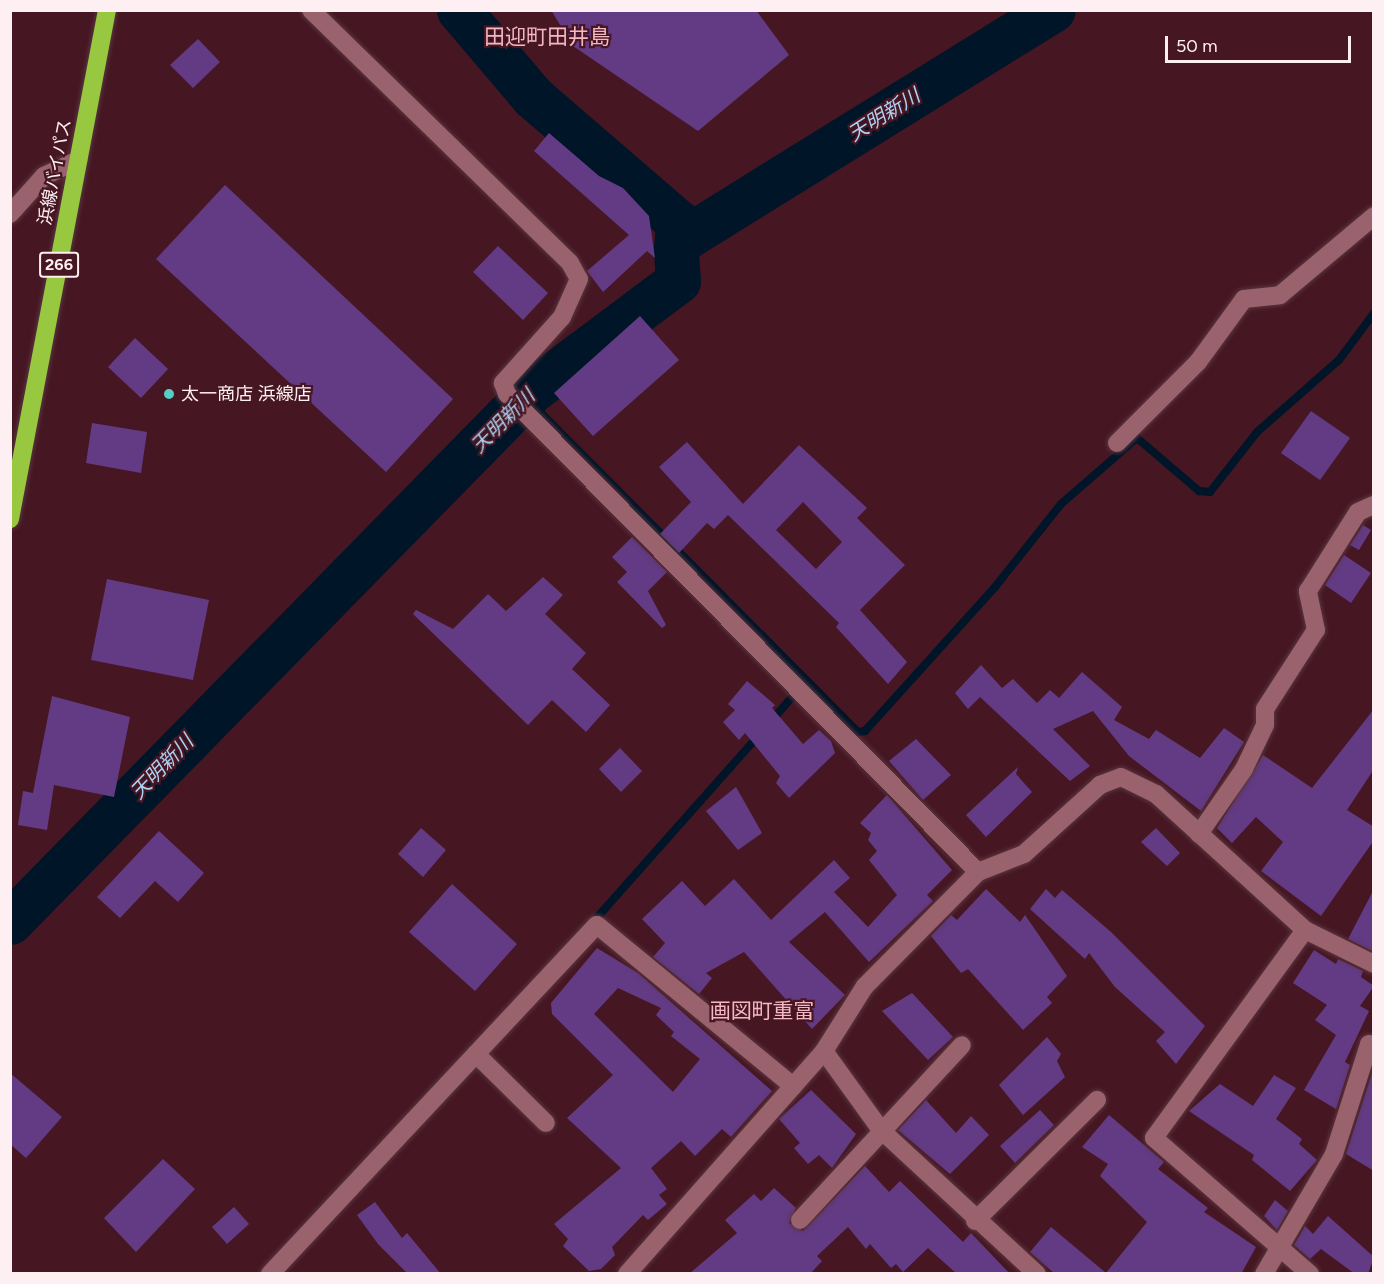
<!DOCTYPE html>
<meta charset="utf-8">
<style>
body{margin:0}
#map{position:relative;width:1384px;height:1284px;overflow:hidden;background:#461723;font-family:Figtree,"Noto Sans JP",sans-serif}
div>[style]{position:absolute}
.stream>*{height:8px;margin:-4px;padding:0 4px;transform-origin:4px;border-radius:4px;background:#001528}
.river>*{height:45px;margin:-22.5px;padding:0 22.5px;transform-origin:22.5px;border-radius:22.5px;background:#001528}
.building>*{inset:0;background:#633b84}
.roads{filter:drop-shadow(0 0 2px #59353f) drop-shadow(0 0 2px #59353f)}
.minor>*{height:18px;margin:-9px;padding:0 9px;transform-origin:9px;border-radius:9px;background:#9a626d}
.highway>*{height:18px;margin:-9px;padding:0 9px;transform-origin:9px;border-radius:9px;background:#97c83f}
.dots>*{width:16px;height:16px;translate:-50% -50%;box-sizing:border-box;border:3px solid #461723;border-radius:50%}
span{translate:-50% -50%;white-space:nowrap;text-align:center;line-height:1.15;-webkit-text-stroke:4.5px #461723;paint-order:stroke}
.shield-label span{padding:2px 4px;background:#461723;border:2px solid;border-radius:4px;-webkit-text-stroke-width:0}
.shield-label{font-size:16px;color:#fef0f2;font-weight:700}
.street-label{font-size:18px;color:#fef0f2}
.poi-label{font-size:18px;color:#fef0f2}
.left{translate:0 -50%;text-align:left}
.water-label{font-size:20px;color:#add1f3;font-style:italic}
.quarter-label{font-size:21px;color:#f5b7c2}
.frame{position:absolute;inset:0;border:12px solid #fef0f2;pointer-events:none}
.scale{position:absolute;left:1165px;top:36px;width:186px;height:27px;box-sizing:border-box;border:3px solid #fef0f2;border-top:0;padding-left:8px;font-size:18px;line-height:21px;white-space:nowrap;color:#fef0f2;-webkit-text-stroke:4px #461723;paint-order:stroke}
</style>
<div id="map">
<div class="stream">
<div style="left:530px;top:392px;width:25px;rotate:61deg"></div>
<div style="left:542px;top:414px;width:448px;rotate:45.2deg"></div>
<div style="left:858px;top:732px;width:7px;rotate:-8deg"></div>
<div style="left:865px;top:731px;width:194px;rotate:-47.9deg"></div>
<div style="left:995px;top:587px;width:106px;rotate:-51.5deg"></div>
<div style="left:1061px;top:504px;width:101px;rotate:-41deg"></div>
<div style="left:1137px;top:438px;width:82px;rotate:40.5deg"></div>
<div style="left:1199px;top:491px;width:11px;rotate:5deg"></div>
<div style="left:1210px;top:492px;width:76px;rotate:-51.9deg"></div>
<div style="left:1257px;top:432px;width:109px;rotate:-41.3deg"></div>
<div style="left:1339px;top:360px;width:59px;rotate:-53.3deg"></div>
<div style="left:772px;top:720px;width:41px;rotate:-48.9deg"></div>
<div style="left:593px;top:922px;width:249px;rotate:-48.4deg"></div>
</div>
<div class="river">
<div style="left:459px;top:10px;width:114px;rotate:49.6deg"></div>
<div style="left:533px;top:97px;width:191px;rotate:40.8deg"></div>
<div style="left:678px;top:222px;width:27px;rotate:94deg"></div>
<div style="left:10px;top:922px;width:742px;rotate:-45.55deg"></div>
<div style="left:530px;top:392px;width:185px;rotate:-36.9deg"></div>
<div style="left:678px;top:281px;width:32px;rotate:-94deg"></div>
<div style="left:676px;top:249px;width:12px;rotate:-55deg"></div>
<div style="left:683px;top:239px;width:435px;rotate:-31.8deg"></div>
</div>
<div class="building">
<div style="clip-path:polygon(551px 10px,756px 10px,789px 55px,698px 131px,573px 46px)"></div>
<div style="clip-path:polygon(198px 39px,220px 62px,193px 88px,170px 65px)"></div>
<div style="clip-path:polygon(549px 133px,599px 176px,623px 188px,649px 216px,655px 258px,647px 251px,603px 292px,587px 271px,629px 235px,534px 151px)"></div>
<div style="clip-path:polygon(225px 185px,453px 399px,386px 472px,156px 259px)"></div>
<div style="clip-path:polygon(498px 246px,548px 293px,523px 320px,473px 272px)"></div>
<div style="clip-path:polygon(640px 316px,679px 360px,593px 436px,554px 393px)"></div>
<div style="clip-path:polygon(135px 338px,168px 369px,141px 398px,108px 367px)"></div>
<div style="clip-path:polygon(1311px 411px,1350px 438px,1320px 480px,1281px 453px)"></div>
<div style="clip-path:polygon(92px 423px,147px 432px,141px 473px,86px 463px)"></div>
<div style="clip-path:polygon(evenodd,687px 442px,743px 504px,799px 445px,867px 508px,857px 518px,905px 565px,860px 610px,907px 662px,888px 684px,836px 627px,839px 623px,728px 515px,714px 529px,707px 523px,679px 553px,660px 534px,691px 502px,659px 467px,687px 442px,803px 502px,842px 542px,816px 569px,776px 530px,803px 502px)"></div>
<div style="clip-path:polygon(1363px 525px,1371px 530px,1359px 550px,1350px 545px)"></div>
<div style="clip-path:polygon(632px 537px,667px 572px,648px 591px,666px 625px,662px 628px,617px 582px,627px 572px,612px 557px)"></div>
<div style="clip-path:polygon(1344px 555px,1371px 573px,1351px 603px,1325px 585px)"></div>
<div style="clip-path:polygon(543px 577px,563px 595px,545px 614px,586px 653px,572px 669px,610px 705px,586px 732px,552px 700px,528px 725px,413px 614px,416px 610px,453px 629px,488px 594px,506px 611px)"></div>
<div style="clip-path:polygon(107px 579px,209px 600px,193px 680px,91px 660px)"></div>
<div style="clip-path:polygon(981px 665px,1002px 688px,1013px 679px,1037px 703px,1050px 690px,1059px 698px,1082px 672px,1122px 707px,1114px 720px,1149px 739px,1156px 730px,1200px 758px,1224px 728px,1244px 742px,1201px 811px,1129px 756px,1093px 711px,1053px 729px,1090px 766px,1070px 781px,980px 697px,968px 709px,955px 693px)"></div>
<div style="clip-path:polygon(747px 681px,775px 705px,772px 708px,803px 744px,819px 730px,831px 741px,835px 753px,789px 798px,776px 783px,780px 776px,745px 733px,739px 740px,723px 722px,735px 710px,728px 704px)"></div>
<div style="clip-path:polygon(52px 696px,130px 717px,114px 797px,54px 785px,47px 830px,18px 825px,23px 791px,33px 793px)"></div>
<div style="clip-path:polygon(1374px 709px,1374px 769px,1347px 810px,1374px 827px,1374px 840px,1321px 916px,1261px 871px,1283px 842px,1256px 817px,1232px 843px,1217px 828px,1263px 755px,1312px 788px)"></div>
<div style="clip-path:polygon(916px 739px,951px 775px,923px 800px,889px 761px)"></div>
<div style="clip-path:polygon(620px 748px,642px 771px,621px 792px,599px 769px)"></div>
<div style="clip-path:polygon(1018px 767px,1016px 774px,1032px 792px,986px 837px,966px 815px)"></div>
<div style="clip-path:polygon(736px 787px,762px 833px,738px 850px,706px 811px)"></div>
<div style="clip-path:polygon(887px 795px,952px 870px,927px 895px,933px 901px,869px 962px,825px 912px,789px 942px,845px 995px,812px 1029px,744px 952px,706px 973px,712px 978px,699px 994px,653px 957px,665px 943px,642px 919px,682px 881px,705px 906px,734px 879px,771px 920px,834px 860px,850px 878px,834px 892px,868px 927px,897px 895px,869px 860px,877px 851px,868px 840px,871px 833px,860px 823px)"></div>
<div style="clip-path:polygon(421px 828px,446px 850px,423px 877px,398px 854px)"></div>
<div style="clip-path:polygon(1156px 828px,1180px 853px,1167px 866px,1141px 842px)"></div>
<div style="clip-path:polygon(159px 831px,204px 873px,178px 902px,155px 881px,120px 918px,97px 897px)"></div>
<div style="clip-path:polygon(452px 884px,517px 944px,475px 991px,409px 932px)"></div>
<div style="clip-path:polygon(986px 889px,1020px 922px,1025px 915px,1067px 976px,1047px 997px,1052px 1003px,1023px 1030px,968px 969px,961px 973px,931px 936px,951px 915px,957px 920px)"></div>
<div style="clip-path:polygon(1046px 889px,1055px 898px,1062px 890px,1111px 932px,1205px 1026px,1176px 1064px,1156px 1041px,1165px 1032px,1115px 987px,1089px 953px,1085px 959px,1030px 909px)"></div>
<div style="clip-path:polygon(1374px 889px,1374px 948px,1372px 951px,1348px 939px)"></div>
<div style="clip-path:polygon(evenodd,597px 948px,638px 973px,772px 1091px,731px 1137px,722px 1129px,695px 1156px,681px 1141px,651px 1168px,667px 1189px,659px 1195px,667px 1204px,648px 1220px,643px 1215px,612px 1247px,615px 1255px,601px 1269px,589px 1271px,563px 1246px,568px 1239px,554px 1224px,621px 1168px,567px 1118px,613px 1075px,552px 1014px,551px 1003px,597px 948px,618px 988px,661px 1008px,656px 1015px,674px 1032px,671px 1036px,700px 1059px,673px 1092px,594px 1014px,618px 988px)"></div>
<div style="clip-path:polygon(1314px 950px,1336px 964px,1338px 959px,1363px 971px,1361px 977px,1374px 986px,1360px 1006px,1369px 1011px,1345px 1062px,1350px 1065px,1336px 1109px,1304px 1090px,1336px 1035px,1315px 1020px,1327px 1005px,1293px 983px)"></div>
<div style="clip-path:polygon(912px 993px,953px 1037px,928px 1060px,882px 1011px)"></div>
<div style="clip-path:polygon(1047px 1037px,1061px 1054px,1057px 1061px,1065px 1077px,1023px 1115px,999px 1085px)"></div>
<div style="clip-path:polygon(10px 1073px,62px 1117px,26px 1158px,10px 1144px)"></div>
<div style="clip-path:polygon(1372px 1073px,1374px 1073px,1374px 1171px,1346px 1154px)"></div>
<div style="clip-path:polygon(1274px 1075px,1296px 1088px,1276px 1119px,1302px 1139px,1299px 1144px,1317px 1160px,1290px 1191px,1252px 1160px,1254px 1155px,1189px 1111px,1220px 1084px,1253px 1106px)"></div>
<div style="clip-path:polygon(811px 1090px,856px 1134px,832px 1168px,819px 1155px,808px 1164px,794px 1148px,800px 1143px,779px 1119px)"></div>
<div style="clip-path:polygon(926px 1100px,956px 1133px,971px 1116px,989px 1135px,950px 1174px,898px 1130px)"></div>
<div style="clip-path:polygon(1040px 1110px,1054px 1125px,1015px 1163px,1000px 1146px)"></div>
<div style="clip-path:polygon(1109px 1115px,1164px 1162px,1158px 1169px,1208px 1208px,1204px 1212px,1256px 1247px,1241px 1274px,1055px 1274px,1030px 1252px,1051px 1227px,1106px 1273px,1147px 1222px,1100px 1176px,1108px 1164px,1082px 1147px)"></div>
<div style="clip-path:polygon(163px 1159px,195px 1189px,136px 1252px,104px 1218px)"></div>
<div style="clip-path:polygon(865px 1166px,889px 1192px,900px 1181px,963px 1242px,971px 1233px,1010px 1274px,957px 1274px,928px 1248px,903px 1272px,896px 1264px,891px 1268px,870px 1244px,866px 1249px,848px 1227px,817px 1256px,822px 1261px,810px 1274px,689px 1274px,737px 1233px,725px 1220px,754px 1194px,761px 1201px,774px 1188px,796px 1208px,789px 1223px,803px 1231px)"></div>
<div style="clip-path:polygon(1275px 1200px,1288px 1211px,1277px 1230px,1264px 1216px)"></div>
<div style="clip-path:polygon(375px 1202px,402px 1238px,407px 1233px,441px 1274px,408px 1274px,378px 1244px,357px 1215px)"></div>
<div style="clip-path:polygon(234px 1207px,249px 1224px,227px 1244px,212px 1227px)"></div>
<div style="clip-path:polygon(1328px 1216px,1374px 1257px,1368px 1274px,1355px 1274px,1321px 1249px,1310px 1259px,1294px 1245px,1305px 1226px,1313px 1234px)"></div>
</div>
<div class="roads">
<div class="minor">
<div style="left:311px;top:10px;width:362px;rotate:44.3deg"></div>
<div style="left:570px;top:263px;width:18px;rotate:61deg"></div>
<div style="left:579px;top:279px;width:42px;rotate:114.1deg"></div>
<div style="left:562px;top:317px;width:89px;rotate:131.8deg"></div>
<div style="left:503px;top:383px;width:12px;rotate:70deg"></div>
<div style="left:507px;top:394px;width:671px;rotate:45.42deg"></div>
<div style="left:978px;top:872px;width:49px;rotate:-21.4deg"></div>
<div style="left:1024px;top:854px;width:103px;rotate:-42.2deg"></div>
<div style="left:1100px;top:785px;width:22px;rotate:-21deg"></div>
<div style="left:1121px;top:777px;width:39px;rotate:26deg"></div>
<div style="left:1156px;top:794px;width:202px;rotate:42.4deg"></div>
<div style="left:1305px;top:930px;width:77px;rotate:26.2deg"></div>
<div style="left:10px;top:214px;width:51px;rotate:-48.2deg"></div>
<div style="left:44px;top:176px;width:38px;rotate:-25deg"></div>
<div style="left:1117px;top:443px;width:115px;rotate:-45deg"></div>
<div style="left:1198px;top:362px;width:78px;rotate:-53.9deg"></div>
<div style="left:1244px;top:299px;width:36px;rotate:-6deg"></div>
<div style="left:1280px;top:295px;width:123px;rotate:-40deg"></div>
<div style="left:1199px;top:834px;width:79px;rotate:-55.3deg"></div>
<div style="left:1244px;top:769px;width:49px;rotate:-64.5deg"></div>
<div style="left:1265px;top:725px;width:16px;rotate:-90deg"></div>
<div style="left:1265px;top:709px;width:94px;rotate:-57.2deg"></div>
<div style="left:1316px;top:630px;width:40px;rotate:-102deg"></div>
<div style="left:1308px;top:591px;width:93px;rotate:-57.7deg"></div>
<div style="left:1358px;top:512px;width:17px;rotate:-24deg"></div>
<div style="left:978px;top:872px;width:161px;rotate:134.7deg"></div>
<div style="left:865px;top:986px;width:77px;rotate:122.2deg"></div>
<div style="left:824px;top:1051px;width:97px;rotate:54.2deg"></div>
<div style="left:881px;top:1130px;width:212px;rotate:42.7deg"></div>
<div style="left:1305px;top:930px;width:257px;rotate:126deg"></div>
<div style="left:1154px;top:1138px;width:207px;rotate:41.1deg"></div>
<div style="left:476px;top:1054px;width:98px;rotate:44.6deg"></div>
<div style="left:800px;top:1220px;width:238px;rotate:-47.2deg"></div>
<div style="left:975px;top:1221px;width:172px;rotate:-44.8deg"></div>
<div style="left:270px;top:1274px;width:478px;rotate:-46.9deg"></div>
<div style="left:597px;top:925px;width:254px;rotate:39.4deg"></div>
<div style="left:627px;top:1274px;width:298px;rotate:-48.5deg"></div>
<div style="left:1264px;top:1274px;width:139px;rotate:-59.7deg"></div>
<div style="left:1334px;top:1154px;width:115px;rotate:-72.3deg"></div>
<div style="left:1369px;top:1044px;width:6px;rotate:39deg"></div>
</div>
<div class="highway">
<div style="left:10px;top:519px;width:518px;rotate:-79.21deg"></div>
</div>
</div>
<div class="dots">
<div style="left:169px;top:394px;background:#56cec3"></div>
</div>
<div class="shield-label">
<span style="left:59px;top:265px">266</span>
</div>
<div class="street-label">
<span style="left:55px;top:172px;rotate:-79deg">浜線バイパス</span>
</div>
<div class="poi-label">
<span class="left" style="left:181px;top:394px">太一商店 浜線店</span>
</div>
<div class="water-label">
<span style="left:884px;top:115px;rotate:-32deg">天明新川</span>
<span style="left:503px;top:421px;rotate:-45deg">天明新川</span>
<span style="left:162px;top:767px;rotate:-46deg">天明新川</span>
</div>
<div class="quarter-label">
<span style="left:547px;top:37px">田迎町田井島</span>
<span style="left:762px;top:1011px">画図町重富</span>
</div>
<div class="frame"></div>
<div class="scale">50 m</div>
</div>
